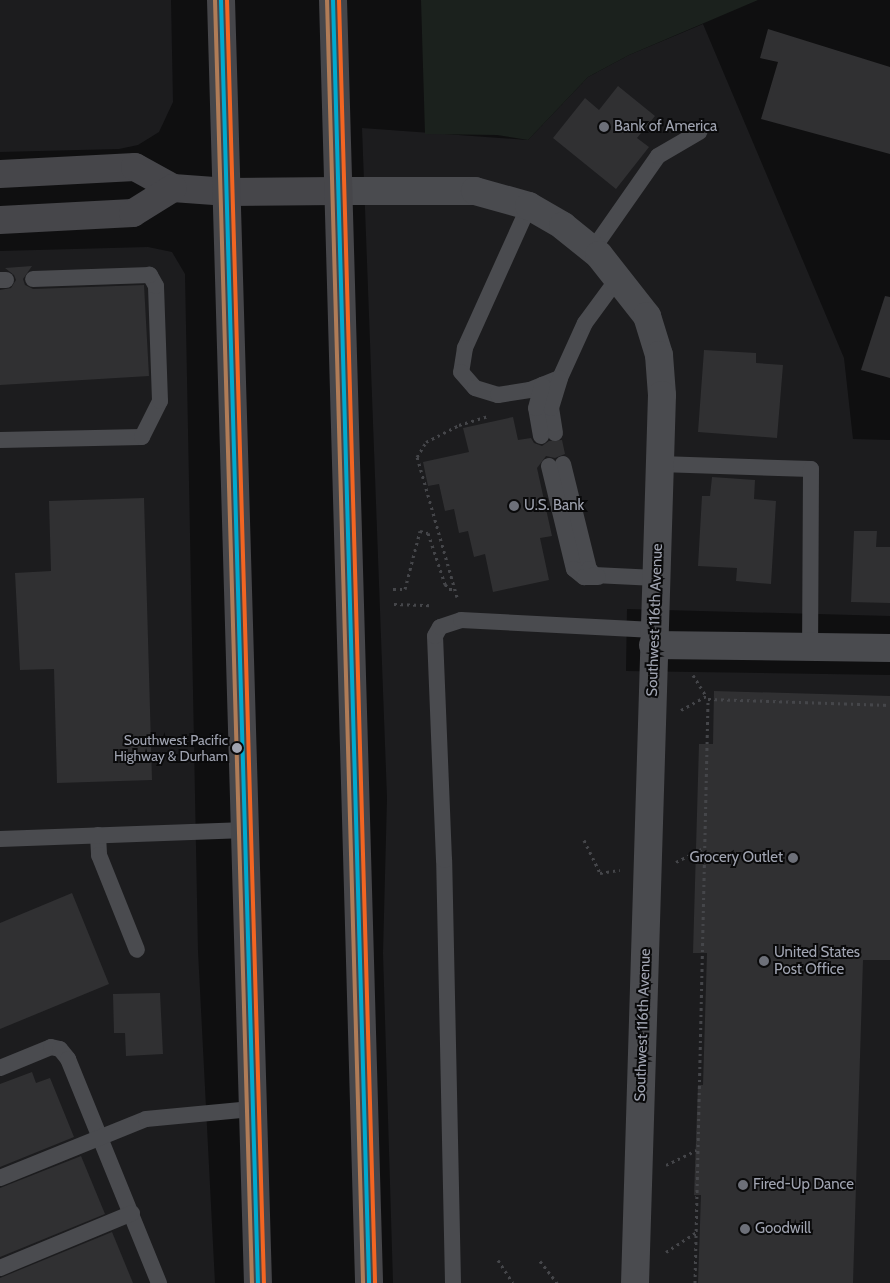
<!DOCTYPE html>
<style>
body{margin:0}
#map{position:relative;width:890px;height:1283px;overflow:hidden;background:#0f0f10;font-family:Cabin,sans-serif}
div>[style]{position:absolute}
.built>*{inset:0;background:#1c1c1e}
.green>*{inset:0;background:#1b211d}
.building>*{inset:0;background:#303032}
.path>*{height:3px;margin-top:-1.5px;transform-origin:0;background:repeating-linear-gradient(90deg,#45464a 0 2.5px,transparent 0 6.5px)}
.lane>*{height:16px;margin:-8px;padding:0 8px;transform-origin:8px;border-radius:8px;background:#4a4b4f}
.street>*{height:28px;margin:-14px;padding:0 14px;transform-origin:14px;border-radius:14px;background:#4a4b4f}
.primary>*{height:28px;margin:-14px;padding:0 14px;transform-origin:14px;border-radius:14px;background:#46464a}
.highway>*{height:28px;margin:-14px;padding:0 14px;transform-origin:14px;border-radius:14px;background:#46464a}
.bus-1>*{height:4px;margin:-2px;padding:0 2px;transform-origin:2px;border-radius:2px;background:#00a9ce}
.bus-2>*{height:4px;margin:-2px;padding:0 2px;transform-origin:2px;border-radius:2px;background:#b07c57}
.bus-3>*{height:4px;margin:-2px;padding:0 2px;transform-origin:2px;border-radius:2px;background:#f26522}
.dots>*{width:14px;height:14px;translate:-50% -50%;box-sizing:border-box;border:2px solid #0a0a0b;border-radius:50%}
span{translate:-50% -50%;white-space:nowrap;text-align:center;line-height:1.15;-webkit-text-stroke:4px #0a0a0b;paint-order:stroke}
.bus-label{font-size:14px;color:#a0a4b1}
.right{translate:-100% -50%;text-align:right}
.poi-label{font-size:15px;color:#a0a4b1}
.left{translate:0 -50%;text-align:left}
.street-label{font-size:15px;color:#a0a4b1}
</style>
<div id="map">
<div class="built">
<div style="clip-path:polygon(0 0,171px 0,173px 102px,159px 132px,138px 145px,119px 149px,0 152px)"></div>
<div style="clip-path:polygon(703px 24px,844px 358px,853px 439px,890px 440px,890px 616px,627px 609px,626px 671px,890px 675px,890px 1283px,393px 1283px,383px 953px,387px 798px,362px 128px,528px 140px,588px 77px,629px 55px)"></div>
<div style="clip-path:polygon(148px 247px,172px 252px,185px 274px,198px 951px,215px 1283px,0 1283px,0 251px)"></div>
</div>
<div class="green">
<div style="clip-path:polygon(421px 0,758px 0,629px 55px,588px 77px,528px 140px,497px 135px,425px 134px)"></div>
</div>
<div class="building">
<div style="clip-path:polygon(768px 29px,890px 67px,890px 154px,761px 119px,778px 62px,760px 58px)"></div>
<div style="clip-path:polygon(618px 86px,655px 116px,637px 138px,649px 147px,616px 189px,553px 138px,585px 98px,599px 110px)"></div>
<div style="clip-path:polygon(32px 266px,23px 279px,25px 285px,33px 289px,144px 285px,149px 376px,0 385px,0 290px,11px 288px,16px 280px,14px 275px,5px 268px)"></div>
<div style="clip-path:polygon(885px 296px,890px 297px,890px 378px,861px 370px)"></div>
<div style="clip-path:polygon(704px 350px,756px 353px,756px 363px,783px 365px,777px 438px,698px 432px)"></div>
<div style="clip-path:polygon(513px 417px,518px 440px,531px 438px,534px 443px,542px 446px,549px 441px,562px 440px,565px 454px,555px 458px,546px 456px,537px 468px,552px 536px,540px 538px,549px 580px,493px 592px,485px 554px,474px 557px,468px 531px,459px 533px,454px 509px,445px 511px,439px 484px,428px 486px,423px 462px,469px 452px,463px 428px)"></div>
<div style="clip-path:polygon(712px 477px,755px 480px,754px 499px,776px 501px,771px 584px,736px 581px,737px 568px,698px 566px,702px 496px,710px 496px)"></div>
<div style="clip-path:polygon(144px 498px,152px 780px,57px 783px,54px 669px,20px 670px,15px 573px,51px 571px,49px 501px)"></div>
<div style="clip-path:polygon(854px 531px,877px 531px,876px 547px,890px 547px,890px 603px,851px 602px)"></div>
<div style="clip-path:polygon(714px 691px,890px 696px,890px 960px,863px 960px,853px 1283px,698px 1283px,701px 1195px,694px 1195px,698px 1085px,703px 1085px,707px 953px,693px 953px,699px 744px,713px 744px)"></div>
<div style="clip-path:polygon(72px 893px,109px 984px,0 1029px,0 923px)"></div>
<div style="clip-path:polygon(160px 993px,163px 1054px,126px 1056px,125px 1033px,114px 1033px,113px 994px)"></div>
<div style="clip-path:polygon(32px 1072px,36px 1083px,50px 1078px,74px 1137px,0 1167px,0 1084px)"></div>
<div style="clip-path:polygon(81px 1156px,105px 1214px,0 1257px,0 1188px)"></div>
<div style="clip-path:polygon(112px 1232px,133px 1283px,0 1283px,0 1278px)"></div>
</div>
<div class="path">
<div style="left:393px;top:589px;width:12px"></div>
<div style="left:405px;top:589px;width:60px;rotate:-75.5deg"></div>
<div style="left:420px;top:531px;width:8px;rotate:14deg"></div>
<div style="left:428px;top:533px;width:54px;rotate:71.6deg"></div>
<div style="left:445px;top:584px;width:6px;rotate:51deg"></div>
<div style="left:449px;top:589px;width:6px"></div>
<div style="left:457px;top:597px;width:146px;rotate:-105.9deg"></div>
<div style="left:417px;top:457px;width:17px;rotate:-59deg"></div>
<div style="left:426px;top:442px;width:37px;rotate:-27deg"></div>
<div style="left:459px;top:425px;width:31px;rotate:-17deg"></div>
<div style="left:394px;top:604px;width:37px;rotate:2deg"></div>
<div style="left:693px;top:675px;width:25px;rotate:58deg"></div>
<div style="left:681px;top:710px;width:29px;rotate:-29deg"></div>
<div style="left:584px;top:840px;width:37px;rotate:64deg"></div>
<div style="left:600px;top:873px;width:20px;rotate:-9deg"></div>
<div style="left:676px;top:862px;width:31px;rotate:-27deg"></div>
<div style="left:666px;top:1165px;width:34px;rotate:-26deg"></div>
<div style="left:666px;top:1252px;width:37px;rotate:-33deg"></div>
<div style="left:498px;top:1260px;width:27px;rotate:57deg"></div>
<div style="left:540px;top:1261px;width:28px;rotate:52deg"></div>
<div style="left:695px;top:1283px;width:584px;rotate:-88.72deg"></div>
<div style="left:708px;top:699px;width:182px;rotate:1.9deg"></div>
</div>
<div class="lane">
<div style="left:529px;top:206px;width:156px;rotate:114.3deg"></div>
<div style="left:465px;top:348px;width:24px;rotate:99deg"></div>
<div style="left:461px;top:372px;width:21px;rotate:49deg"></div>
<div style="left:475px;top:388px;width:24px;rotate:17deg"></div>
<div style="left:498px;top:395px;width:32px;rotate:-9deg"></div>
<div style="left:530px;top:390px;width:32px;rotate:-22deg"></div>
<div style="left:560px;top:378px;width:60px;rotate:-65.6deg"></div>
<div style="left:585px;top:323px;width:56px;rotate:-53.7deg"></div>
<div style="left:593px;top:249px;width:113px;rotate:-55deg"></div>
<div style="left:658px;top:156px;width:48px;rotate:-30.3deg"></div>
<div style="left:0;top:280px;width:6px"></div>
<div style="left:555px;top:433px;width:25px;rotate:-99deg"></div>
<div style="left:551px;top:408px;width:31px;rotate:-73deg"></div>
<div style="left:541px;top:436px;width:28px;rotate:-100deg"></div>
<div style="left:536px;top:408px;width:24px;rotate:-75deg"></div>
<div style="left:0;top:440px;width:142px;rotate:-1.2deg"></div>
<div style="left:142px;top:437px;width:40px;rotate:-63.4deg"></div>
<div style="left:160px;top:401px;width:115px;rotate:-92deg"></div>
<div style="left:156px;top:286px;width:13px;rotate:-119deg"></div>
<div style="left:150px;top:275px;width:117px;rotate:178deg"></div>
<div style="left:563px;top:464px;width:108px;rotate:76.1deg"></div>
<div style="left:589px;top:569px;width:8px;rotate:50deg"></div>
<div style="left:594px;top:575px;width:62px;rotate:2.8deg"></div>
<div style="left:660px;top:464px;width:151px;rotate:1.9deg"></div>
<div style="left:811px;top:469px;width:178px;rotate:90.3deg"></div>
<div style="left:549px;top:466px;width:106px;rotate:76.4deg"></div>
<div style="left:574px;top:569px;width:13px;rotate:39deg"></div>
<div style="left:584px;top:577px;width:14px"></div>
<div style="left:98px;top:835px;width:20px;rotate:87deg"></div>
<div style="left:99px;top:855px;width:102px;rotate:68.2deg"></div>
<div style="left:0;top:839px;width:246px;rotate:-2.1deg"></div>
<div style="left:0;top:1068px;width:55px;rotate:-22.4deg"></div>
<div style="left:51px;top:1047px;width:9px;rotate:13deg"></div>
<div style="left:60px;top:1049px;width:13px;rotate:51deg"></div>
<div style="left:68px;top:1059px;width:242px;rotate:67.9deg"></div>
<div style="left:0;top:1178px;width:157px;rotate:-22deg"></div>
<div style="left:146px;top:1119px;width:106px;rotate:-5.4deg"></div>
<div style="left:0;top:1268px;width:143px;rotate:-22.6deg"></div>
<div style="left:453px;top:1283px;width:423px;rotate:-91.2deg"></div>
<div style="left:444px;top:860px;width:224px;rotate:-92.3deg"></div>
<div style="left:435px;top:636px;width:10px;rotate:-61deg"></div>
<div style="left:440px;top:627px;width:22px;rotate:-18deg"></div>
<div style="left:461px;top:620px;width:193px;rotate:3deg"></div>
</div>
<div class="street">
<div style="left:337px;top:191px;width:138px"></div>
<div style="left:475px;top:191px;width:56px;rotate:15.5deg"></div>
<div style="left:529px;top:206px;width:39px;rotate:30deg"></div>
<div style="left:563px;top:226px;width:46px;rotate:38.9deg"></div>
<div style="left:599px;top:255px;width:78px;rotate:51.8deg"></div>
<div style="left:647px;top:316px;width:41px;rotate:72.9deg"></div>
<div style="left:659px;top:355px;width:40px;rotate:85.7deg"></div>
<div style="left:662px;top:395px;width:888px;rotate:91.74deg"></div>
<div style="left:653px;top:645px;width:237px;rotate:0.7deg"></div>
</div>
<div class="primary">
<div style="left:0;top:174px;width:135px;rotate:-3deg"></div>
<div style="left:135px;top:167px;width:43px;rotate:28.9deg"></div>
<div style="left:173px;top:188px;width:55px;rotate:4.2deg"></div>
<div style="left:228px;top:192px;width:109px;rotate:-0.5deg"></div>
<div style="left:0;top:220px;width:133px;rotate:-3deg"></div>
<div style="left:133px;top:213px;width:47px;rotate:-32deg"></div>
</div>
<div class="highway">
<div style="left:221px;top:0;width:1284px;rotate:88.35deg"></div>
<div style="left:333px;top:0;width:1284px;rotate:88.39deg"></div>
</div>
<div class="bus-1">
<div style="left:221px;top:0;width:1284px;rotate:88.35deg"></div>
<div style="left:333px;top:0;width:1284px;rotate:88.39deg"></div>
</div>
<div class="bus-2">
<div style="left:215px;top:0;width:1284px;rotate:88.35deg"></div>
<div style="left:327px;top:0;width:1284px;rotate:88.39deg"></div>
</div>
<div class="bus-3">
<div style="left:227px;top:0;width:1284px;rotate:88.35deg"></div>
<div style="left:339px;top:0;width:1284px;rotate:88.39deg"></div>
</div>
<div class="dots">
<div style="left:604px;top:127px;background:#6d7079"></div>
<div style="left:514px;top:506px;background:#6d7079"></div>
<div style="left:237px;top:748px;background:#a0a4b1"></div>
<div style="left:793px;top:858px;background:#6d7079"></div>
<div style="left:764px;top:961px;background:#6d7079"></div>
<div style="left:743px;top:1185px;background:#6d7079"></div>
<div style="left:745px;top:1229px;background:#6d7079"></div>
</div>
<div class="bus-label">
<span class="right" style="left:228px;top:748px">Southwest Pacific<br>Highway &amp; Durham</span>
</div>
<div class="poi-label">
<span class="left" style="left:614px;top:127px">Bank of America</span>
<span class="left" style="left:524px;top:506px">U.S. Bank</span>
<span class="right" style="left:783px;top:858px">Grocery Outlet</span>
<span class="left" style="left:774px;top:961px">United States<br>Post Office</span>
<span class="left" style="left:753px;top:1185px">Fired-Up Dance</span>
<span class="left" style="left:755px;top:1229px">Goodwill</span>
</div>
<div class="street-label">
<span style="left:655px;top:620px;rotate:-88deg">Southwest 116th Avenue</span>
<span style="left:643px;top:1025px;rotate:-88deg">Southwest 116th Avenue</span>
</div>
</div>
